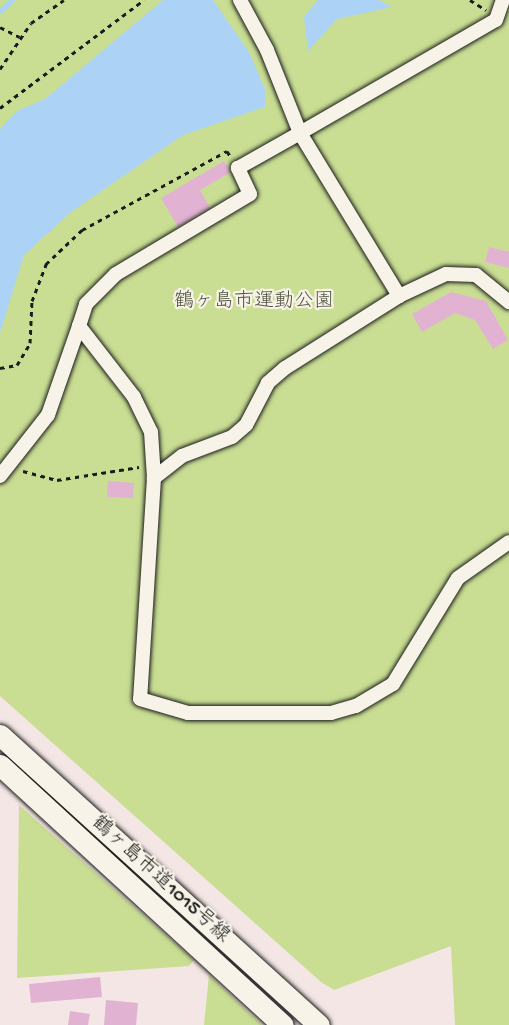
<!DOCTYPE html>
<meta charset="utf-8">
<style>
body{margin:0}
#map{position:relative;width:509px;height:1025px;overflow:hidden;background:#f3e6e4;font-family:"Gochi Hand","Klee One",sans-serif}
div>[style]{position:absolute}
.green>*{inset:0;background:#c9de93}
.water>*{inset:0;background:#acd3f6}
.stream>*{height:5px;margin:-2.5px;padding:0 2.5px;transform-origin:2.5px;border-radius:2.5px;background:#acd3f6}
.building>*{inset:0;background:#e2b2d3}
.path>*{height:3px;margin-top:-1.5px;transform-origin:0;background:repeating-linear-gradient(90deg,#1c1c1c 0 4.5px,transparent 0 9px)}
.roads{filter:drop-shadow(0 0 2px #1c1c1c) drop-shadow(0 0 2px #1c1c1c)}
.pedestrian>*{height:14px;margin:-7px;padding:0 7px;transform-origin:7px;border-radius:7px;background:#f7f3e8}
.tertiary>*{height:21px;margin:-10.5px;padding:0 10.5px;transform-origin:10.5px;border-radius:10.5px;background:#f7f3e8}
span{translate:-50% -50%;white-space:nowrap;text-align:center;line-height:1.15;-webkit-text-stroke:4.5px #f7f3e8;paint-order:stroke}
.park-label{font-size:20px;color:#505640}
.street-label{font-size:20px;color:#1c1c1c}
</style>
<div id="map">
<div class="green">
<div style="clip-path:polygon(0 0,509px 0,509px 1025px,455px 1025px,451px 946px,334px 990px,321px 982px,0 696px)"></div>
<div style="clip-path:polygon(19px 805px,194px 960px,189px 966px,17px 978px)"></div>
<div style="clip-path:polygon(209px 975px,262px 1025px,204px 1025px)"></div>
</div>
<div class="water">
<div style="clip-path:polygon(163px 0,213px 0,249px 52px,265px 89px,265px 107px,183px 135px,71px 212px,24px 255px,0 333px,0 129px,17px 111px,45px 99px)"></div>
<div style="clip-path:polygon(318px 0,379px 0,392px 7px,337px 19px,308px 51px,304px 17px)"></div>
</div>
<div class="stream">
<div style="left:0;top:11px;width:16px;rotate:-43deg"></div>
</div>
<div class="building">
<div style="clip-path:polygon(224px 161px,231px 172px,200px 190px,210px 208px,178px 227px,161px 198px)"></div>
<div style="clip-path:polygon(489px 247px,509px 252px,509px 268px,485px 262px)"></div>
<div style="clip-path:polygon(451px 292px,486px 301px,508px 340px,493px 349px,475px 320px,455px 313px,422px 332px,412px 314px)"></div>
<div style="clip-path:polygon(108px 481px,134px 483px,133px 498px,107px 497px)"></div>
<div style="clip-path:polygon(100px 977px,102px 997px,31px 1003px,29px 984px)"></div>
<div style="clip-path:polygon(106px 1000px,138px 1003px,136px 1025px,104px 1025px)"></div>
<div style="clip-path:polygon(70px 1011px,90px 1014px,88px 1025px,68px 1025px)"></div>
</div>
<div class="path">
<div style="left:470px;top:0;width:19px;rotate:32deg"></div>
<div style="left:0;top:27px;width:22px;rotate:27deg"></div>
<div style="left:0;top:69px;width:55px;rotate:-56deg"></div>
<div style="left:31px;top:23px;width:40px;rotate:-34.9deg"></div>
<div style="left:0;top:108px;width:180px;rotate:-36.9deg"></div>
<div style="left:0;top:368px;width:17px;rotate:-10deg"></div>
<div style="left:17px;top:365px;width:26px;rotate:-59deg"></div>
<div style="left:30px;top:343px;width:42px;rotate:-87.3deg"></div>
<div style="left:32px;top:301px;width:40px;rotate:-69deg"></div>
<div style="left:46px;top:264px;width:50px;rotate:-43.4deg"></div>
<div style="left:82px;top:230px;width:165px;rotate:-28.6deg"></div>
<div style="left:227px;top:151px;width:6px;rotate:59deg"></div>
<div style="left:23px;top:471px;width:35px;rotate:15deg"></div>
<div style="left:57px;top:480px;width:83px;rotate:-9deg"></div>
</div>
<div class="roads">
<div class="pedestrian">
<div style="left:240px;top:0;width:57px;rotate:61.6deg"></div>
<div style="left:267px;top:50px;width:89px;rotate:68.3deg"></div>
<div style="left:300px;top:133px;width:191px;rotate:58.7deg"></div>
<div style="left:399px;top:296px;width:135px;rotate:147.7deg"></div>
<div style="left:285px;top:368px;width:23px;rotate:139deg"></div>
<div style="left:268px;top:383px;width:47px;rotate:117.6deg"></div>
<div style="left:246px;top:425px;width:18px;rotate:139deg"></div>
<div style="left:232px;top:437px;width:53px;rotate:159.2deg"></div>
<div style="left:182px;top:456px;width:36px;rotate:142deg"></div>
<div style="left:154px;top:478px;width:46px;rotate:-93.7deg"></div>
<div style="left:151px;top:432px;width:39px;rotate:-116deg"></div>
<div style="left:134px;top:397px;width:90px;rotate:-127.8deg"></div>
<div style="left:79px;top:326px;width:23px;rotate:-72deg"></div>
<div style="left:86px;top:304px;width:42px;rotate:-45deg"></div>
<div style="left:116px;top:274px;width:156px;rotate:-30.8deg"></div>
<div style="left:250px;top:194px;width:29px;rotate:-115deg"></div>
<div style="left:238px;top:168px;width:71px;rotate:-29.4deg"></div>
<div style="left:300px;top:133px;width:226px;rotate:-30deg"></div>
<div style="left:496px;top:20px;width:21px;rotate:-71deg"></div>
<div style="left:399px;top:296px;width:52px;rotate:-25.1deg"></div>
<div style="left:446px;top:274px;width:30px;rotate:2deg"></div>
<div style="left:476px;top:275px;width:43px;rotate:39.3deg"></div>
<div style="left:0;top:476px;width:78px;rotate:-51.8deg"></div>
<div style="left:48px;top:415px;width:94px;rotate:-70.8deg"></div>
<div style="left:154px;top:478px;width:221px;rotate:93.6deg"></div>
<div style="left:140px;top:699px;width:50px;rotate:16.3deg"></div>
<div style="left:188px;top:713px;width:143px"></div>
<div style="left:331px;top:713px;width:26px;rotate:-16deg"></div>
<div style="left:356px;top:706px;width:43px;rotate:-30.7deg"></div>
<div style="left:393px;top:684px;width:124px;rotate:-58.5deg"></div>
<div style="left:458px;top:578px;width:62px;rotate:-35.2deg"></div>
</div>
<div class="tertiary">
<div style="left:0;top:735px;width:431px;rotate:42.3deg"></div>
<div style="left:0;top:765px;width:384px;rotate:42.6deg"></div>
</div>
</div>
<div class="park-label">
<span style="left:254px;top:302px">鶴ヶ島市運動公園</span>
</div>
<div class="street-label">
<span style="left:160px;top:880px;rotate:42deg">鶴ヶ島市道1015号線</span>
</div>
</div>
